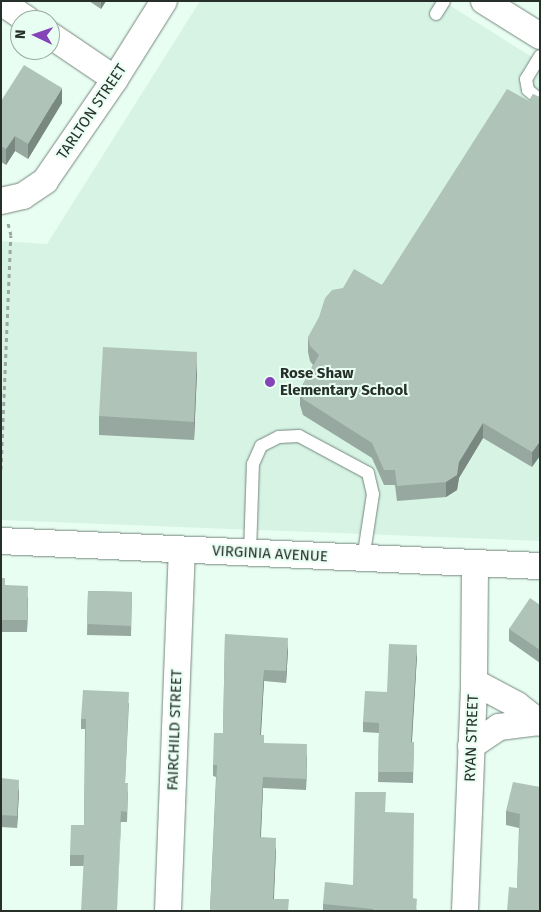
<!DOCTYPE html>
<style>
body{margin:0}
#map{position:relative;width:541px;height:912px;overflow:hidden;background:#e9fef3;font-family:"Fira Sans",sans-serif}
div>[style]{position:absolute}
.built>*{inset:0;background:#d6f3e4}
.path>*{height:3px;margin-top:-1.5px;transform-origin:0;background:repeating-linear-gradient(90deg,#99a9a1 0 4px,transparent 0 8px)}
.roads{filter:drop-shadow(0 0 1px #75877e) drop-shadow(0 0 1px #75877e)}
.service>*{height:12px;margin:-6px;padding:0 6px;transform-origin:6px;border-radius:6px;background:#fff}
.minor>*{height:26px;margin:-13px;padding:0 13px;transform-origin:13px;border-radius:13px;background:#fff}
.wall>*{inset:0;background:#96a89f}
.shaded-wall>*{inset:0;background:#7a8882}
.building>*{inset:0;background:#afc3b9}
.dots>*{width:14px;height:14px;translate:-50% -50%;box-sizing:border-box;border:2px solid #e9fef3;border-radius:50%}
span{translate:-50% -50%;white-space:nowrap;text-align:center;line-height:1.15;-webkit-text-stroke:4px #e9fef3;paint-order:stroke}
.street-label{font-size:15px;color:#272f2b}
.poi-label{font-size:15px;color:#272f2b;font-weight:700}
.left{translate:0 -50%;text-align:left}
.frame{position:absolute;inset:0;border:2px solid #272f2b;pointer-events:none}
.north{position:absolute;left:10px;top:10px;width:50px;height:50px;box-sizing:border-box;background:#e9fef3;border:1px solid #9baba3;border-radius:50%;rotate:273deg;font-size:14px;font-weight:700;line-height:20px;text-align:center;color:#272f2b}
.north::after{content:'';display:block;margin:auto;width:18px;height:22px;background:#8443b7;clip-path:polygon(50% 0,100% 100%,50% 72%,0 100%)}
</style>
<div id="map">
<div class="built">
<div style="clip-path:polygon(200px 1px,443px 1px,540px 62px,540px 541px,1px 520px,1px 241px,47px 244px)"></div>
</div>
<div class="path">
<div style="left:1px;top:469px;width:234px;rotate:-87.6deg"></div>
<div style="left:11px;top:235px;width:12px;rotate:-104deg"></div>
</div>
<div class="roads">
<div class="service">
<div style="left:436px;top:14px;width:15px;rotate:-58deg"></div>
<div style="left:540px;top:56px;width:27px;rotate:121deg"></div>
<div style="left:526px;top:79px;width:11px;rotate:80deg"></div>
<div style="left:528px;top:90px;width:16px;rotate:40deg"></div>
<div style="left:250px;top:553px;width:89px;rotate:-88.1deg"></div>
<div style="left:253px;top:464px;width:20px;rotate:-66deg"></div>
<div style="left:261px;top:446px;width:20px;rotate:-27deg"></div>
<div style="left:279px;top:437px;width:20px;rotate:-3deg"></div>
<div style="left:299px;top:436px;width:78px;rotate:28.2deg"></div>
<div style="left:368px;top:473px;width:22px;rotate:77deg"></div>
<div style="left:373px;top:494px;width:66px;rotate:98.7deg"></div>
</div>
<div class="minor">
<div style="left:484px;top:1px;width:66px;rotate:32deg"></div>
<div style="left:1px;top:2px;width:32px;rotate:34deg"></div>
<div style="left:50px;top:35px;width:78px;rotate:34.1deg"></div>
<div style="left:1px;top:201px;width:23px;rotate:-13deg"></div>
<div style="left:23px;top:196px;width:27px;rotate:-34deg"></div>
<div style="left:45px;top:181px;width:124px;rotate:-55.5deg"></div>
<div style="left:115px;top:79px;width:92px;rotate:-57.9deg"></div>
<div style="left:1px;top:541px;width:540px;rotate:2.66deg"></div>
<div style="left:474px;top:682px;width:49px;rotate:28.1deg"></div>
<div style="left:517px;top:705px;width:29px;rotate:38deg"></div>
<div style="left:471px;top:746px;width:34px;rotate:-34deg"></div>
<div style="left:499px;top:727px;width:40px;rotate:-7.1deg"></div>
<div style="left:168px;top:911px;width:361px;rotate:-87.8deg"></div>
<div style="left:465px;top:911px;width:229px;rotate:-87.7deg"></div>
<div style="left:474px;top:682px;width:117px;rotate:-89.5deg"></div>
</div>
</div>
<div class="wall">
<div style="clip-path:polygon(89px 1px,106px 1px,101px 9px)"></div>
<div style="clip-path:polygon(533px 94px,532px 467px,483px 438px,459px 478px,457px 490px,446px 497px,397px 501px,395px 485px,384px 485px,372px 458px,303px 415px,300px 405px,300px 390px,313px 365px,310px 361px,308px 352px,308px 337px,382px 285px,529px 101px)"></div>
<div style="clip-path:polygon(1px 101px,62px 103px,28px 159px,15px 151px,6px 165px,1px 162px)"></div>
<div style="clip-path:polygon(197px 371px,194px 440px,99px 435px,99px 416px)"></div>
<div style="clip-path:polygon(1px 578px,5px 585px,28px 598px,27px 632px,1px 632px)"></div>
<div style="clip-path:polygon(88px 591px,132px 592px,131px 636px,87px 635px)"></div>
<div style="clip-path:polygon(540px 605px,540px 663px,509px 641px,509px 629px)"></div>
<div style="clip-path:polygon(225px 634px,288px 649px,286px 683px,264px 681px,261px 735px,264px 743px,307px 756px,306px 790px,263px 788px,261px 837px,276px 849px,274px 899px,289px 911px,210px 911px,216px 777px,213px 776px,213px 765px,223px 733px)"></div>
<div style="clip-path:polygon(417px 655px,412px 742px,414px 742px,413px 783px,378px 782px,379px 733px,363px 732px,363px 722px)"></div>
<div style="clip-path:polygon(129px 703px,125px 783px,128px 793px,127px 822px,121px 822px,83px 866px,70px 866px,70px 855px,84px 825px,85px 729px,81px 729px,81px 719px)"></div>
<div style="clip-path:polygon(1px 778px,19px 791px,17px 828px,1px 827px)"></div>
<div style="clip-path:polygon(540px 787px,517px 888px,519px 828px,506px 825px,506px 811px)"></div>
<div style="clip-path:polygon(385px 812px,417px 911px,323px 911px,323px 904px,353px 885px)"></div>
</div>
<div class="shaded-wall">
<div style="clip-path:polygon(101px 1px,106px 1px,101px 9px)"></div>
<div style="clip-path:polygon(62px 88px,62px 103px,28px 159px,28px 144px)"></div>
<div style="clip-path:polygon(15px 136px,15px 151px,6px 165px,6px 149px)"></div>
<div style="clip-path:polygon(197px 352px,197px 371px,194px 440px,194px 422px)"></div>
<div style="clip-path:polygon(483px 423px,483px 438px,459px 478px,457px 490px,446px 497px,446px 482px,459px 462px)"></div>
<div style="clip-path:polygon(540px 441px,540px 456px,532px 467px,532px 452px)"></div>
<div style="clip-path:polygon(28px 586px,28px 598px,27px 632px,27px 620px)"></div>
<div style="clip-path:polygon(288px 638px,288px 649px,286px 683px,286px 671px)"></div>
<div style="clip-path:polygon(417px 645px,417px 655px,411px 753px,411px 742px)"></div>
<div style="clip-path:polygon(264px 670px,264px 681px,260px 746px,260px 735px)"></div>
<div style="clip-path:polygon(307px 744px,307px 756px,306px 790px,306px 779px)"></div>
<div style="clip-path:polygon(263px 777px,263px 788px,260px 849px,260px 837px)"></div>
<div style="clip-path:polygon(19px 780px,19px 791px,17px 828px,17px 816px)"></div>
<div style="clip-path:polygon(121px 811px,121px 822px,117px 911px)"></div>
<div style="clip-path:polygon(276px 838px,276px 849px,273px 910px,273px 899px)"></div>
</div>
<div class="building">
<div style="clip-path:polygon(24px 65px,62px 88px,28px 144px,15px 136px,6px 149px,1px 146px,1px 101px)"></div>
<div style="clip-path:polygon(507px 89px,529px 101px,533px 94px,540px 97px,540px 441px,532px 452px,483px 423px,459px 462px,457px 475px,446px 482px,397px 486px,395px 470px,384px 470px,372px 443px,303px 399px,300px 390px,319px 355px,310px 346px,308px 337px,319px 317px,325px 298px,332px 290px,343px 288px,354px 269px,382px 285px)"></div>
<div style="clip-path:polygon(103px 347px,197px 352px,194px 422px,99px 416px)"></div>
<div style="clip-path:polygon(1px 578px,5px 578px,5px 585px,28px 586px,27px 620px,1px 620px)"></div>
<div style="clip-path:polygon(88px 591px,132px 592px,131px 626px,87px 624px)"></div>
<div style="clip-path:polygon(530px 598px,540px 605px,540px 650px,509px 629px)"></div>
<div style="clip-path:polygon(225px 634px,288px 638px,286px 671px,264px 670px,260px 735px,264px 735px,264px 743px,307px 744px,306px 779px,263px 777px,260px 837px,276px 838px,273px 899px,289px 899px,288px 911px,210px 911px,217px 765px,213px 765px,214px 733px,223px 733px)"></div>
<div style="clip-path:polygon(389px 644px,417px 645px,411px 742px,414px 742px,413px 772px,378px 772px,379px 723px,363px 722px,365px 691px,387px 692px)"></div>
<div style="clip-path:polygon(83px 690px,129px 692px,125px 783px,128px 783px,127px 812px,121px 811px,117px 911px,81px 911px,84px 855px,70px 855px,71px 825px,84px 825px,86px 719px,81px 719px)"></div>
<div style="clip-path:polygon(1px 778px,19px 780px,17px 816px,1px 815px)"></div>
<div style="clip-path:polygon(513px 782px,540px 787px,540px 911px,507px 911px,509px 887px,517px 888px,520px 814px,506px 811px)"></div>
<div style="clip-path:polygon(355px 792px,386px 792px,385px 812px,414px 813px,413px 898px,417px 899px,416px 911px,373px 911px,373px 909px,323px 904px,325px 882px,353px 885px)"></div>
</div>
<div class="dots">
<div style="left:270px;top:382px;background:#8443b7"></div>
</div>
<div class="street-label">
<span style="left:92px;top:112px;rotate:-56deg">TARLTON STREET</span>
<span style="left:270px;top:554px;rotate:3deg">VIRGINIA AVENUE</span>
<span style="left:175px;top:730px;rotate:-88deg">FAIRCHILD STREET</span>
<span style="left:472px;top:738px;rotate:-88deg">RYAN STREET</span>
</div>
<div class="poi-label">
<span class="left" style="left:280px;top:382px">Rose Shaw<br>Elementary School</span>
</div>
<div class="frame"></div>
<div class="north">N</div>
</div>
